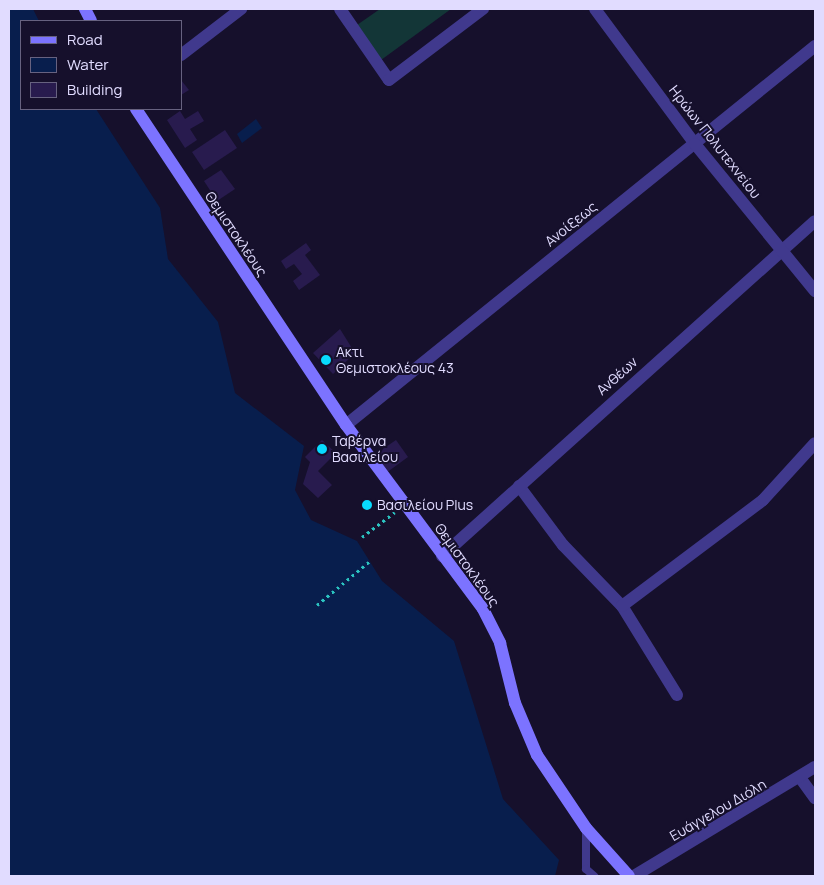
<!DOCTYPE html>
<meta charset="utf-8">
<style>
body{margin:0}
#map{position:relative;width:824px;height:885px;overflow:hidden;background:#16102c;font-family:Manrope,sans-serif}
div>[style]{position:absolute}
.green>*{inset:0;background:#133637}
.water>*{inset:0;background:#081e4d}
.building>*{inset:0;background:#281b4e}
.path>*{height:3px;margin-top:-1.5px;transform-origin:0;background:repeating-linear-gradient(90deg,#2bc4c1 0 2.5px,transparent 0 6.5px)}
.service>*{height:8px;margin:-4px;padding:0 4px;transform-origin:4px;border-radius:4px;background:#40398d}
.minor>*{height:12px;margin:-6px;padding:0 6px;transform-origin:6px;border-radius:6px;background:#40398d}
.tertiary>*{height:12px;margin:-6px;padding:0 6px;transform-origin:6px;border-radius:6px;background:#40398d}
.secondary>*{height:12px;margin:-6px;padding:0 6px;transform-origin:6px;border-radius:6px;background:#7c73ff}
.dots>*{width:14px;height:14px;translate:-50% -50%;box-sizing:border-box;border:2px solid #16102c;border-radius:50%}
span{translate:-50% -50%;white-space:nowrap;text-align:center;line-height:1.15;-webkit-text-stroke:4px #16102c;paint-order:stroke}
.street-label{font-size:14px;color:#e1dcff}
.poi-label{font-size:14px;color:#e1dcff}
.left{translate:0 -50%;text-align:left}
.frame{position:absolute;inset:0;border:10px solid #e1dcff;pointer-events:none}
.legend{position:absolute;left:20px;top:20px;width:162px;height:90px;box-sizing:border-box;background:#16102c;border:1px solid #676280;margin:0;padding:6px 9px;list-style:none;font-size:15px;color:#e1dcff}
.legend li{display:flex;align-items:center;gap:10px;height:25px}
.legend b{width:25px;border:1px solid #676280}
</style>
<div id="map">
<div class="green">
<div style="clip-path:polygon(380px 9px,451px 9px,381px 60px,357px 25px)"></div>
</div>
<div class="water">
<div style="clip-path:polygon(9px 9px,33px 9px,39px 21px,21px 21px,21px 109px,96px 109px,160px 208px,168px 259px,218px 322px,235px 393px,304px 446px,295px 490px,311px 520px,357px 541px,382px 581px,454px 641px,503px 799px,559px 860px,555px 876px,9px 876px)"></div>
<div style="clip-path:polygon(256px 119px,262px 128px,242px 143px,237px 134px)"></div>
</div>
<div class="building">
<div style="clip-path:polygon(181px 80px,189px 90px,181px 95px)"></div>
<div style="clip-path:polygon(180px 111px,185px 119px,198px 111px,204px 121px,190px 129px,197px 140px,185px 148px,167px 120px)"></div>
<div style="clip-path:polygon(225px 130px,237px 148px,204px 170px,192px 152px)"></div>
<div style="clip-path:polygon(221px 170px,235px 189px,217px 201px,204px 181px)"></div>
<div style="clip-path:polygon(306px 243px,311px 250px,305px 255px,320px 275px,299px 290px,293px 281px,302px 274px,294px 264px,286px 269px,281px 261px)"></div>
<div style="clip-path:polygon(340px 329px,355px 353px,333px 374px,313px 353px)"></div>
<div style="clip-path:polygon(322px 440px,336px 453px,318px 471px,332px 485px,318px 498px,303px 484px,310px 462px,305px 457px)"></div>
<div style="clip-path:polygon(396px 440px,408px 457px,386px 473px,374px 455px)"></div>
</div>
<div class="path">
<div style="left:362px;top:537px;width:41px;rotate:-37.1deg"></div>
<div style="left:317px;top:605px;width:69px;rotate:-39.7deg"></div>
</div>
<div class="service">
<div style="left:586px;top:828px;width:41px;rotate:90deg"></div>
<div style="left:586px;top:869px;width:11px;rotate:41deg"></div>
</div>
<div class="minor">
<div style="left:340px;top:9px;width:86px;rotate:55.4deg"></div>
<div style="left:389px;top:80px;width:118px;rotate:-37.1deg"></div>
<div style="left:181px;top:55px;width:76px;rotate:-37.5deg"></div>
<div style="left:346px;top:425px;width:603px;rotate:-38.94deg"></div>
<div style="left:519px;top:486px;width:74px;rotate:53.3deg"></div>
<div style="left:563px;top:545px;width:85px;rotate:46deg"></div>
<div style="left:442px;top:556px;width:501px;rotate:-41.93deg"></div>
<div style="left:677px;top:695px;width:105px;rotate:-121.7deg"></div>
<div style="left:622px;top:606px;width:176px;rotate:-36.9deg"></div>
<div style="left:763px;top:500px;width:77px;rotate:-47.6deg"></div>
<div style="left:801px;top:779px;width:24px;rotate:54deg"></div>
<div style="left:634px;top:876px;width:211px;rotate:-31.1deg"></div>
</div>
<div class="tertiary">
<div style="left:595px;top:9px;width:168px;rotate:53.5deg"></div>
<div style="left:695px;top:144px;width:190px;rotate:50.8deg"></div>
</div>
<div class="secondary">
<div style="left:85px;top:9px;width:13px;rotate:63deg"></div>
<div style="left:136px;top:109px;width:379px;rotate:56.4deg"></div>
<div style="left:346px;top:425px;width:229px;rotate:53.3deg"></div>
<div style="left:483px;top:609px;width:38px;rotate:63deg"></div>
<div style="left:500px;top:643px;width:62px;rotate:76deg"></div>
<div style="left:515px;top:703px;width:56px;rotate:67.1deg"></div>
<div style="left:537px;top:755px;width:88px;rotate:56.1deg"></div>
<div style="left:586px;top:828px;width:64px;rotate:48.1deg"></div>
</div>
<div class="dots">
<div style="left:326px;top:360px;background:#08dbff"></div>
<div style="left:322px;top:449px;background:#08dbff"></div>
<div style="left:367px;top:505px;background:#08dbff"></div>
</div>
<div class="street-label">
<span style="left:715px;top:142px;rotate:52deg">Ηρώων Πολυτεχνείου</span>
<span style="left:571px;top:224px;rotate:-39deg">Ανοίξεως</span>
<span style="left:236px;top:234px;rotate:56deg">Θεμιστοκλέους</span>
<span style="left:617px;top:376px;rotate:-42deg">Ανθέων</span>
<span style="left:467px;top:565px;rotate:54deg">Θεμιστοκλέους</span>
<span style="left:718px;top:810px;rotate:-30deg">Ευάγγελου Διόλη</span>
</div>
<div class="poi-label">
<span class="left" style="left:336px;top:360px">Ακτι<br>Θεμιστοκλέους 43</span>
<span class="left" style="left:332px;top:449px">Ταβέρνα<br>Βασιλείου</span>
<span class="left" style="left:377px;top:505px">Βασιλείου Plus</span>
</div>
<div class="frame"></div>
<ul class="legend">
<li><b style="height:6px;background:#7c73ff"></b>Road</li>
<li><b style="height:14px;background:#081e4d"></b>Water</li>
<li><b style="height:14px;background:#281b4e"></b>Building</li>
</ul>
</div>
